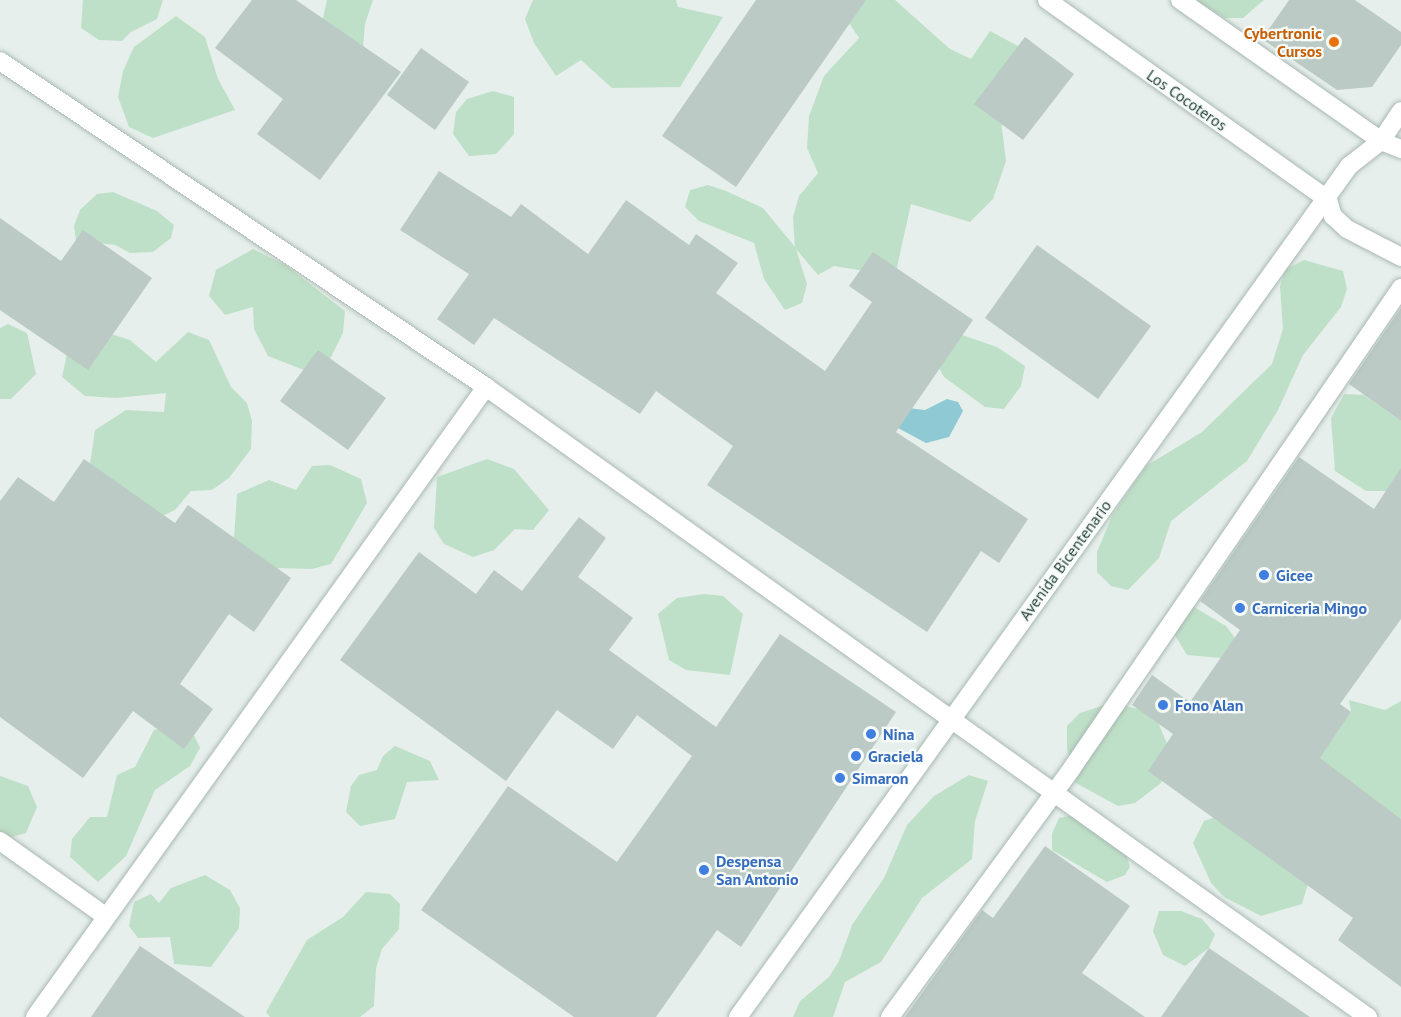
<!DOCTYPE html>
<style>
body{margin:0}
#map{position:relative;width:1401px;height:1017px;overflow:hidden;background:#e6efeb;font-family:"PT Sans",sans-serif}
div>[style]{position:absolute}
.green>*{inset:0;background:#bfe0c8}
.water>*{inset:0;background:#8ec9d4}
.building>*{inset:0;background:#bbcac4}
.roads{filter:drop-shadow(0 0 2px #a8b8b2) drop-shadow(0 0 2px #a8b8b2)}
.minor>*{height:18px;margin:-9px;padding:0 9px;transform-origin:9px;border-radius:9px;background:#fff}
.tertiary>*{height:18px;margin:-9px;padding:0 9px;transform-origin:9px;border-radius:9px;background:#fff}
.dots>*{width:16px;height:16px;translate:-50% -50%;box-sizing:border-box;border:3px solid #f7fbf9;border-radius:50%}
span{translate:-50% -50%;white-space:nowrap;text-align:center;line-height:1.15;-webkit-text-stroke:4.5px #f7fbf9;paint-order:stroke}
.food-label{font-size:16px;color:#c56008;font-weight:700}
.right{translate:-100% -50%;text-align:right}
.street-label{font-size:16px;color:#24423a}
.shop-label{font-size:16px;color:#366cbe;font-weight:700}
.left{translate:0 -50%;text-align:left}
</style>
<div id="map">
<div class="green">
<div style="clip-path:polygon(83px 0,163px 0,157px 19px,131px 32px,122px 41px,99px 40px,81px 28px)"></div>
<div style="clip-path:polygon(327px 0,373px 0,365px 24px,362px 61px,322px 22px)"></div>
<div style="clip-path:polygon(533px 0,676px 0,678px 7px,723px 17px,680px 87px,612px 88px,581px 60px,556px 76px,534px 43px,525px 19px)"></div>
<div style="clip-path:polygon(847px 0,895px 0,950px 49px,971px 59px,990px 31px,1018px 46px,1000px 112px,1006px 161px,993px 199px,970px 222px,911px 204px,895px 276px,834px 266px,818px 275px,796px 249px,807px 284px,802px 303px,785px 310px,764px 279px,754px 243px,699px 221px,685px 207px,690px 190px,708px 185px,726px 191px,763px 208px,795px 247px,793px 217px,799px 196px,818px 173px,807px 148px,809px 116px,824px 76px,859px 38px,841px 11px)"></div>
<div style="clip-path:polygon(1195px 0,1264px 0,1243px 18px,1225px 18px)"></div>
<div style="clip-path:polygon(176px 16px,205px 37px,218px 79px,235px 110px,153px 138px,129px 127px,118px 97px,123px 71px,134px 47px)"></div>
<div style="clip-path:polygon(493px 91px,514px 97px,514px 134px,496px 154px,469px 156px,453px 134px,456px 112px,467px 99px)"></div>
<div style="clip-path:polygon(113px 192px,157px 211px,174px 225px,171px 238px,153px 252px,130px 253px,115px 245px,76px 240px,74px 226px,80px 210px,97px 194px)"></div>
<div style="clip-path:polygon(253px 249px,285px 265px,345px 311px,343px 333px,328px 363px,309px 372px,268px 356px,254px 329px,253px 307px,225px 315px,209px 296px,216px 270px)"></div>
<div style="clip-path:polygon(1304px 260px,1343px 271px,1347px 289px,1341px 307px,1303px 355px,1278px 410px,1247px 461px,1171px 521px,1159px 558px,1128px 590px,1111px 586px,1097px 572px,1097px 552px,1112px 516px,1146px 466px,1202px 432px,1272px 364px,1283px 329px,1280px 286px,1286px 269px)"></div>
<div style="clip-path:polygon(8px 324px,27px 333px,36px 374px,11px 399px,0 399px,0 328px)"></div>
<div style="clip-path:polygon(96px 329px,130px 340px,156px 362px,188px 332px,209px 340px,231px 387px,247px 403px,252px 421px,251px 449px,229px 478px,212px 490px,191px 491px,175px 510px,158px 518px,90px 464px,95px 430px,126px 410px,164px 412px,166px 393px,116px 398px,85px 396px,62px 377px,68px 349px)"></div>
<div style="clip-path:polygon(962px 335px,997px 347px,1025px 366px,1021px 386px,1004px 409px,985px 407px,944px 377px,939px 368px)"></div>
<div style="clip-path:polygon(1344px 394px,1364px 395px,1401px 421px,1401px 491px,1366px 491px,1335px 471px,1331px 418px)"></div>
<div style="clip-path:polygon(487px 459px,514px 469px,549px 510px,533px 530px,515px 529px,494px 550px,473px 557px,444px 544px,434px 528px,437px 477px)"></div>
<div style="clip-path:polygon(330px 465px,361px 479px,367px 503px,331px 564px,312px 569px,276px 568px,234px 538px,237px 494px,269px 480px,296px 490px,312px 466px)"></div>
<div style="clip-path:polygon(704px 594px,723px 596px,743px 614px,730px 675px,686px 670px,669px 660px,658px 614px,677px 598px)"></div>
<div style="clip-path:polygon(1174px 606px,1194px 607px,1226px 626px,1235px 638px,1221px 658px,1187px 655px,1165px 619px)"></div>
<div style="clip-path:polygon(1349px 700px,1385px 710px,1401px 701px,1401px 819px,1358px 787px,1308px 775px,1351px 712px)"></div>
<div style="clip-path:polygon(1111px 703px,1143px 710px,1157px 720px,1170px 751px,1161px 783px,1135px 803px,1118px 806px,1076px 783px,1067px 748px,1067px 726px,1080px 713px)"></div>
<div style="clip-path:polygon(178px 724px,191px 729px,200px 748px,190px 766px,155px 790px,126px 856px,98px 882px,70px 857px,72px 839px,90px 817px,107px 817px,117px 775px,135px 767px,154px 730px)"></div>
<div style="clip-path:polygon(395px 746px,430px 761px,439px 780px,407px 782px,395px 819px,360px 826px,346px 812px,351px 786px,359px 775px,377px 770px,383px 756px)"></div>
<div style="clip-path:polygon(969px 775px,988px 781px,975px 821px,972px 859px,922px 898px,881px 962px,845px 982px,833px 1017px,793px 1017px,800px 1001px,829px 977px,839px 961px,852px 925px,884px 878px,907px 825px,934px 796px)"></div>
<div style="clip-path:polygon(0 776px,28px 786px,37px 807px,26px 833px,0 840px)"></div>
<div style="clip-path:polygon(1092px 811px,1119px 832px,1130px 867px,1125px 875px,1107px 882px,1052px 850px,1052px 834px,1059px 818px)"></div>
<div style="clip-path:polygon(1222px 815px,1312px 870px,1302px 904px,1261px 916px,1224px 897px,1211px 883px,1193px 843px,1204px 821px)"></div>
<div style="clip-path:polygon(205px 875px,230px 890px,240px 908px,239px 928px,211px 967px,174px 964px,170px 937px,138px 938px,129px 926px,134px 902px,151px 894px,159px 903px,171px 888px)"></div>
<div style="clip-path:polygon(366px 892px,390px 894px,400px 904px,399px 929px,382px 949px,376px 968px,374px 1006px,360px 1017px,270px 1017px,266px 1012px,307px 940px,343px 917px)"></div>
<div style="clip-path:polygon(1159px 911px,1181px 911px,1202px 919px,1215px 934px,1209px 948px,1185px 966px,1163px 955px,1153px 931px)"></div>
</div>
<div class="water">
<div style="clip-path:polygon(947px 399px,958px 402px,963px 411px,949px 437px,926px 443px,898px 428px,900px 407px,925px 410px)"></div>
</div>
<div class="building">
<div style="clip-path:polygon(252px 0,296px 0,401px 72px,320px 180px,257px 134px,283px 99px,215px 48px)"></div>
<div style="clip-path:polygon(756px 0,866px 0,736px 187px,662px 136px)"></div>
<div style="clip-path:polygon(1289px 0,1355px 0,1401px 32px,1401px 45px,1372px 87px,1337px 90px,1262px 39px)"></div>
<div style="clip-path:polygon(1025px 37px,1074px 74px,1023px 140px,974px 104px)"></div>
<div style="clip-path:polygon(421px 48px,469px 82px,435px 130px,387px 95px)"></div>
<div style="clip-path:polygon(439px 171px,511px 217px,521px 204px,588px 254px,626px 200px,689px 245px,696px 234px,738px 263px,716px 293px,825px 371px,872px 302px,849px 286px,873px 252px,973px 320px,896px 432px,1028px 519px,999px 563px,981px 551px,927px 632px,707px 485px,733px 446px,656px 391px,640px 414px,494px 318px,474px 345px,437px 319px,469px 274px,400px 230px)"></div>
<div style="clip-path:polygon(0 218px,61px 261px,83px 230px,152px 278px,88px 370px,0 310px)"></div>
<div style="clip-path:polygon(1037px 245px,1151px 326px,1098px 399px,985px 318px)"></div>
<div style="clip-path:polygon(1401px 308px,1401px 421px,1349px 384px)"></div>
<div style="clip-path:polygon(318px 350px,386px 398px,348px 450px,280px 401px)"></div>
<div style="clip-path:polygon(1299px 457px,1374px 509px,1401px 468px,1401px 619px,1340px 704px,1351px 712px,1320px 758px,1401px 819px,1401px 987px,1338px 940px,1353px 918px,1148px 771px,1173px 734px,1132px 705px,1152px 675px,1190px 702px,1240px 630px,1200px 601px)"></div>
<div style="clip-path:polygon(84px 459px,175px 523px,188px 505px,291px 578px,254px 632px,229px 614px,180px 684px,213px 709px,184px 749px,133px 711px,83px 778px,0 717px,0 501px,18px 477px,54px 502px)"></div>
<div style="clip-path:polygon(579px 517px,606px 538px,578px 577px,633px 618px,609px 650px,716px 727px,780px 634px,896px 712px,741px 947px,717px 930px,656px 1017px,574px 1017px,421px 910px,508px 786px,617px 862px,692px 756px,637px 715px,613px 749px,557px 710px,506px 781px,340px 660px,419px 552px,476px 594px,494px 570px,522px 591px)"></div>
<div style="clip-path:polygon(1045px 846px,1130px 906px,1082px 973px,1145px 1017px,905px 1017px,982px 910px,993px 918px)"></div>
<div style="clip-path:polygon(140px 946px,245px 1017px,91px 1017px)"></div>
<div style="clip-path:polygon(1209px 948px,1310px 1017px,1161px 1017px)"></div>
</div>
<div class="roads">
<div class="minor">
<div style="left:1047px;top:0;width:345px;rotate:35.4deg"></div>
<div style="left:1328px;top:200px;width:17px;rotate:73deg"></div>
<div style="left:1333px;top:216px;width:19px;rotate:43deg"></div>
<div style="left:1347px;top:229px;width:61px;rotate:27.4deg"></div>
<div style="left:1180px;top:0;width:246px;rotate:35deg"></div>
<div style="left:1381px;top:141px;width:22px;rotate:22deg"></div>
<div style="left:0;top:61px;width:585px;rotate:33.85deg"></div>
<div style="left:486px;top:387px;width:1084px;rotate:35.54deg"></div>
<div style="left:0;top:841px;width:129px;rotate:35.5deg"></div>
<div style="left:35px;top:1017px;width:775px;rotate:-54.4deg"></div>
</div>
<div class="tertiary">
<div style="left:738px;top:1017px;width:1048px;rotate:-54.32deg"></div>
<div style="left:1349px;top:166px;width:41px;rotate:-38deg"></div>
<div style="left:1381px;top:141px;width:36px;rotate:-56deg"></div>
<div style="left:890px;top:1017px;width:308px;rotate:-53.8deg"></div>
<div style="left:1072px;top:768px;width:582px;rotate:-55.57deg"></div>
</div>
</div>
<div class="dots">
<div style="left:1334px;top:42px;background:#e8710a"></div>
<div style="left:1264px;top:575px;background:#3f7fe0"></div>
<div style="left:1240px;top:608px;background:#3f7fe0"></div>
<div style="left:1163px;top:705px;background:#3f7fe0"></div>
<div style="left:871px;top:734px;background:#3f7fe0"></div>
<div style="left:856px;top:756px;background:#3f7fe0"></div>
<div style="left:840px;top:778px;background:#3f7fe0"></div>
<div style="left:704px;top:870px;background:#3f7fe0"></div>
</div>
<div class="food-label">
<span class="right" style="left:1322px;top:42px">Cybertronic<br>Cursos</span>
</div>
<div class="street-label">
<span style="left:1187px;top:100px;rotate:35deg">Los Cocoteros</span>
<span style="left:1065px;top:560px;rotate:-54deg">Avenida Bicentenario</span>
</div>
<div class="shop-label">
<span class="left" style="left:1276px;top:575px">Gicee</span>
<span class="left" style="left:1252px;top:608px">Carniceria Mingo</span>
<span class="left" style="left:1175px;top:705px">Fono Alan</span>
<span class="left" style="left:883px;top:734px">Nina</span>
<span class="left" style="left:868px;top:756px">Graciela</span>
<span class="left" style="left:852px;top:778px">Simaron</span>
<span class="left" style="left:716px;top:870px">Despensa<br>San Antonio</span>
</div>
</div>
